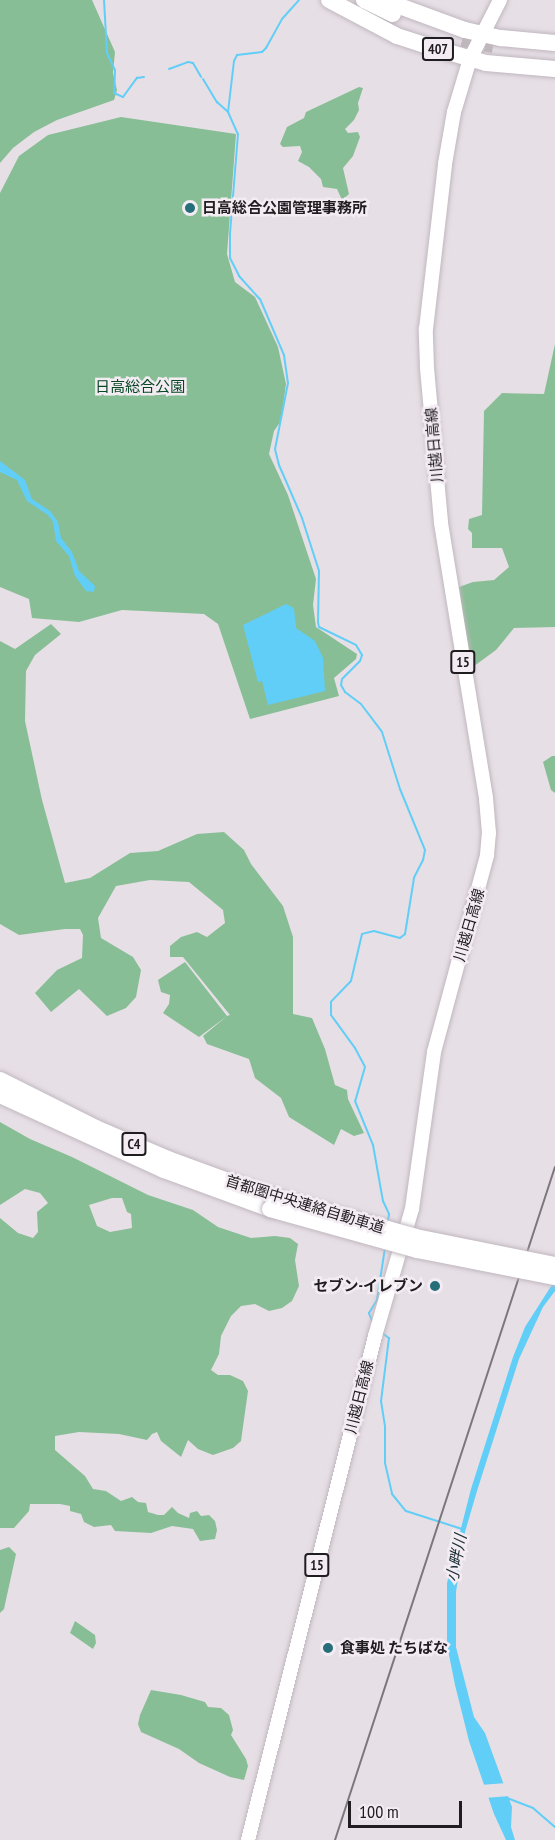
<!DOCTYPE html>
<meta charset="utf-8">
<style>
body{margin:0}
#map{position:relative;width:555px;height:1840px;overflow:hidden;background:#e7dfe6;font-family:"PT Sans Narrow","Noto Sans JP",sans-serif}
div>[style]{position:absolute}
.green>*{inset:0;background:#88be96}
.water>*{inset:0;background:#61cef7}
.pier>*{inset:0;background:#e7dfe6}
.stream>*{height:2px;margin:-1px;padding:0 1px;transform-origin:1px;border-radius:1px;background:#61cef7}
.highway-tunnel>*{height:16px;margin-top:-8px;transform-origin:0;background:repeating-linear-gradient(90deg,#bfb8be 0 16px,transparent 0 24px)}
.roads{filter:drop-shadow(0 0 2px #c0b7bf) drop-shadow(0 0 2px #c0b7bf)}
.major>*{height:14px;margin:-7px;padding:0 7px;transform-origin:7px;border-radius:7px;background:#fff}
.highway>*{height:16px;margin:-8px;padding:0 8px;transform-origin:8px;border-radius:8px;background:#fff}
.rail>*{height:2px;margin:-1px;padding:0 1px;transform-origin:1px;border-radius:1px;background:#7c777c}
.bridges{filter:drop-shadow(0 0 2px #c0b7bf) drop-shadow(0 0 2px #c0b7bf)}
.highway-bridge>*{height:16px;margin:-8px;padding:0 8px;transform-origin:8px;border-radius:8px;background:#fff}
.dots>*{width:16px;height:16px;translate:-50% -50%;box-sizing:border-box;border:3px solid #f4ecf3;border-radius:50%}
span{translate:-50% -50%;white-space:nowrap;text-align:center;line-height:1.15;-webkit-text-stroke:5px #f4ecf3;paint-order:stroke}
.shield-label span{padding:2px 4px;background:#f4ecf3;border:2px solid;border-radius:4px;-webkit-text-stroke-width:0}
.shield-label{font-size:14px;color:#201d20;font-weight:700}
.poi-label{font-size:15px;color:#201d20;font-weight:700}
.left{translate:0 -50%;text-align:left}
.right{translate:-100% -50%;text-align:right}
.park-label{font-size:15px;color:#074723}
.street-label{font-size:15px;color:#201d20}
.water-label{font-size:16px;color:#192c34;font-style:italic}
.scale{position:absolute;left:348px;top:1801px;width:114px;height:27px;box-sizing:border-box;border:3px solid #201d20;border-top:0;padding-left:8px;font-size:18px;line-height:21px;white-space:nowrap;color:#201d20;-webkit-text-stroke:4px #f4ecf3;paint-order:stroke}
</style>
<div id="map">
<div class="green">
<div style="clip-path:polygon(0 0,92px 0,115px 52px,113px 73px,117px 90px,114px 100px,57px 120px,34px 132px,13px 148px,0 163px)"></div>
<div style="clip-path:polygon(359px 87px,363px 88px,358px 103px,359px 110px,354px 120px,345px 129px,348px 133px,358px 132px,360px 137px,353px 156px,343px 168px,349px 194px,342px 200px,337px 189px,323px 187px,321px 179px,309px 167px,298px 161px,302px 152px,300px 146px,283px 147px,280px 144px,287px 127px,304px 118px,306px 112px)"></div>
<div style="clip-path:polygon(121px 117px,236px 134px,227px 254px,235px 282px,255px 297px,278px 347px,286px 384px,281px 421px,274px 431px,269px 454px,288px 495px,316px 579px,313px 605px,316px 627px,357px 654px,356px 659px,334px 678px,339px 696px,250px 719px,218px 624px,204px 614px,122px 610px,79px 622px,32px 618px,29px 599px,0 587px,0 193px,19px 156px,48px 135px)"></div>
<div style="clip-path:polygon(555px 344px,555px 627px,514px 628px,496px 650px,470px 669px,459px 587px,473px 582px,494px 580px,509px 567px,502px 548px,472px 548px,472px 533px,468px 529px,469px 519px,482px 515px,484px 411px,502px 393px,544px 394px)"></div>
<div style="clip-path:polygon(51px 624px,61px 634px,35px 655px,26px 671px,25px 721px,42px 800px,65px 883px,90px 878px,130px 853px,158px 851px,197px 834px,224px 832px,244px 850px,251px 864px,283px 906px,293px 937px,293px 1014px,312px 1018px,325px 1049px,335px 1085px,347px 1090px,348px 1099px,364px 1133px,354px 1136px,341px 1129px,334px 1145px,289px 1117px,281px 1098px,255px 1078px,249px 1059px,207px 1044px,203px 1036px,227px 1016px,199px 1037px,163px 1013px,169px 1004px,170px 995px,161px 992px,158px 980px,185px 962px,227px 1016px,230px 1015px,183px 957px,170px 957px,170px 946px,181px 937px,197px 932px,207px 937px,225px 923px,223px 910px,189px 882px,150px 880px,116px 886px,98px 918px,101px 938px,133px 957px,141px 970px,136px 997px,126px 1008px,107px 1016px,79px 989px,51px 1012px,35px 993px,57px 970px,82px 958px,83px 935px,80px 929px,65px 929px,19px 935px,0 924px,0 641px,15px 649px)"></div>
<div style="clip-path:polygon(552px 756px,555px 756px,555px 793px,551px 790px,543px 762px)"></div>
<div style="clip-path:polygon(evenodd,0 1122px,30px 1139px,72px 1157px,148px 1195px,193px 1210px,218px 1227px,251px 1238px,275px 1236px,290px 1238px,298px 1244px,295px 1260px,299px 1286px,292px 1301px,282px 1308px,269px 1311px,255px 1304px,241px 1306px,231px 1316px,221px 1336px,219px 1354px,211px 1370px,218px 1375px,230px 1375px,243px 1381px,248px 1391px,241px 1441px,233px 1448px,213px 1455px,198px 1449px,188px 1440px,181px 1457px,161px 1441px,157px 1432px,152px 1434px,147px 1440px,119px 1434px,79px 1432px,55px 1436px,55px 1450px,85px 1476px,93px 1489px,106px 1491px,121px 1501px,132px 1497px,138px 1502px,146px 1503px,148px 1512px,158px 1515px,164px 1515px,172px 1507px,178px 1513px,189px 1518px,190px 1513px,197px 1511px,201px 1516px,209px 1515px,215px 1521px,217px 1530px,215px 1539px,200px 1541px,193px 1529px,172px 1526px,151px 1533px,115px 1531px,111px 1525px,94px 1527px,84px 1522px,81px 1514px,70px 1511px,70px 1506px,60px 1504px,30px 1504px,29px 1511px,14px 1528px,0 1528px,0 1218px,18px 1233px,33px 1238px,38px 1232px,37px 1212px,48px 1203px,40px 1193px,25px 1189px,0 1205px,0 1122px,112px 1198px,122px 1198px,127px 1212px,131px 1214px,132px 1228px,110px 1232px,97px 1226px,89px 1205px,112px 1198px)"></div>
<div style="clip-path:polygon(9px 1547px,16px 1554px,4px 1609px,0 1613px,0 1550px)"></div>
<div style="clip-path:polygon(75px 1621px,95px 1635px,96px 1643px,93px 1649px,70px 1633px)"></div>
<div style="clip-path:polygon(151px 1690px,181px 1695px,205px 1702px,208px 1707px,221px 1708px,229px 1715px,233px 1730px,231px 1735px,246px 1759px,248px 1766px,244px 1780px,230px 1777px,199px 1763px,179px 1749px,141px 1732px,138px 1724px,140px 1715px)"></div>
</div>
<div class="water">
<div style="clip-path:polygon(0 461px,25px 480px,32px 499px,50px 511px,58px 522px,61px 538px,72px 552px,79px 571px,95px 586px,94px 592px,86px 591px,75px 576px,69px 556px,56px 541px,53px 522px,48px 515px,27px 501px,17px 480px,0 472px)"></div>
<div style="clip-path:polygon(286px 604px,294px 608px,296px 628px,315px 641px,323px 658px,325px 691px,268px 705px,262px 681px,258px 682px,243px 625px)"></div>
<div style="clip-path:polygon(555px 1280px,555px 1291px,543px 1307px,519px 1359px,477px 1491px,465px 1532px,456px 1592px,456px 1647px,474px 1717px,485px 1733px,512px 1807px,511px 1827px,515px 1840px,506px 1840px,494px 1814px,469px 1741px,455px 1685px,447px 1645px,447px 1583px,471px 1489px,513px 1357px,525px 1327px)"></div>
</div>
<div class="pier">
<div style="clip-path:polygon(507px 1783px,511px 1796px,485px 1798px,480px 1785px)"></div>
</div>
<div class="stream">
<div style="left:104px;top:0;width:53px;rotate:86.8deg"></div>
<div style="left:107px;top:53px;width:19px;rotate:65deg"></div>
<div style="left:115px;top:70px;width:23px;rotate:92deg"></div>
<div style="left:114px;top:93px;width:10px;rotate:24deg"></div>
<div style="left:123px;top:97px;width:24px;rotate:-54deg"></div>
<div style="left:137px;top:78px;width:7px;rotate:-8deg"></div>
<div style="left:169px;top:69px;width:20px;rotate:-20deg"></div>
<div style="left:188px;top:62px;width:5px;rotate:11deg"></div>
<div style="left:193px;top:63px;width:16px;rotate:60deg"></div>
<div style="left:203px;top:79px;width:27px;rotate:59deg"></div>
<div style="left:217px;top:102px;width:15px;rotate:42deg"></div>
<div style="left:228px;top:112px;width:24px;rotate:66deg"></div>
<div style="left:238px;top:134px;width:99px;rotate:94.6deg"></div>
<div style="left:230px;top:233px;width:25px;rotate:90deg"></div>
<div style="left:230px;top:258px;width:20px;rotate:63deg"></div>
<div style="left:239px;top:276px;width:31px;rotate:48deg"></div>
<div style="left:260px;top:299px;width:61px;rotate:66.8deg"></div>
<div style="left:284px;top:355px;width:28px;rotate:82deg"></div>
<div style="left:288px;top:383px;width:67px;rotate:101.1deg"></div>
<div style="left:275px;top:449px;width:16px;rotate:76deg"></div>
<div style="left:279px;top:465px;width:58px;rotate:66.5deg"></div>
<div style="left:302px;top:518px;width:56px;rotate:72.2deg"></div>
<div style="left:319px;top:571px;width:51px;rotate:91.1deg"></div>
<div style="left:318px;top:622px;width:5px;rotate:79deg"></div>
<div style="left:319px;top:627px;width:41px;rotate:25.9deg"></div>
<div style="left:356px;top:645px;width:12px;rotate:59deg"></div>
<div style="left:362px;top:655px;width:6px;rotate:108deg"></div>
<div style="left:360px;top:661px;width:25px;rotate:135deg"></div>
<div style="left:342px;top:679px;width:6px;rotate:99deg"></div>
<div style="left:341px;top:685px;width:8px;rotate:60deg"></div>
<div style="left:345px;top:692px;width:20px;rotate:37deg"></div>
<div style="left:361px;top:704px;width:35px;rotate:53deg"></div>
<div style="left:382px;top:732px;width:60px;rotate:72.5deg"></div>
<div style="left:400px;top:789px;width:66px;rotate:67.7deg"></div>
<div style="left:425px;top:850px;width:10px;rotate:101deg"></div>
<div style="left:423px;top:860px;width:20px;rotate:117deg"></div>
<div style="left:414px;top:878px;width:57px;rotate:99.1deg"></div>
<div style="left:405px;top:934px;width:6px;rotate:141deg"></div>
<div style="left:400px;top:938px;width:27px;rotate:-165deg"></div>
<div style="left:374px;top:931px;width:12px;rotate:166deg"></div>
<div style="left:362px;top:934px;width:48px;rotate:103.2deg"></div>
<div style="left:351px;top:981px;width:29px;rotate:134deg"></div>
<div style="left:331px;top:1002px;width:13px;rotate:90deg"></div>
<div style="left:331px;top:1015px;width:41px;rotate:54deg"></div>
<div style="left:355px;top:1048px;width:21px;rotate:62deg"></div>
<div style="left:365px;top:1067px;width:35px;rotate:106deg"></div>
<div style="left:355px;top:1101px;width:48px;rotate:67.8deg"></div>
<div style="left:373px;top:1145px;width:57px;rotate:79.9deg"></div>
<div style="left:383px;top:1201px;width:14px;rotate:65deg"></div>
<div style="left:389px;top:1214px;width:7px;rotate:98deg"></div>
<div style="left:228px;top:112px;width:51px;rotate:-83.3deg"></div>
<div style="left:234px;top:61px;width:7px;rotate:-63deg"></div>
<div style="left:237px;top:55px;width:25px;rotate:-7deg"></div>
<div style="left:262px;top:52px;width:6px;rotate:-45deg"></div>
<div style="left:266px;top:48px;width:33px;rotate:-61deg"></div>
<div style="left:282px;top:19px;width:25px;rotate:-48deg"></div>
<div style="left:374px;top:1325px;width:13px;rotate:-113deg"></div>
<div style="left:369px;top:1313px;width:15px;rotate:-58deg"></div>
<div style="left:377px;top:1300px;width:53px;rotate:-81.3deg"></div>
<div style="left:382px;top:1333px;width:9px;rotate:36deg"></div>
<div style="left:389px;top:1338px;width:64px;rotate:97.2deg"></div>
<div style="left:381px;top:1401px;width:26px;rotate:81deg"></div>
<div style="left:385px;top:1427px;width:36px;rotate:90deg"></div>
<div style="left:385px;top:1463px;width:32px;rotate:77deg"></div>
<div style="left:392px;top:1494px;width:22px;rotate:51deg"></div>
<div style="left:406px;top:1511px;width:59px;rotate:17.8deg"></div>
<div style="left:507px;top:1798px;width:28px;rotate:21deg"></div>
<div style="left:533px;top:1808px;width:29px;rotate:41deg"></div>
</div>
<div class="highway-tunnel">
<div style="left:462px;top:39px;width:32px;rotate:11deg"></div>
</div>
<div class="roads">
<div class="major">
<div style="left:248px;top:1840px;width:520px;rotate:-75.86deg"></div>
<div style="left:375px;top:1336px;width:132px;rotate:-73.8deg"></div>
<div style="left:412px;top:1209px;width:159px;rotate:-82deg"></div>
<div style="left:434px;top:1052px;width:204px;rotate:-74.9deg"></div>
<div style="left:487px;top:855px;width:22px;rotate:-85deg"></div>
<div style="left:489px;top:833px;width:35px;rotate:-95deg"></div>
<div style="left:486px;top:798px;width:280px;rotate:-99.3deg"></div>
<div style="left:441px;top:522px;width:156px;rotate:-95.2deg"></div>
<div style="left:427px;top:367px;width:38px;rotate:-92deg"></div>
<div style="left:426px;top:329px;width:166px;rotate:-83.4deg"></div>
<div style="left:445px;top:164px;width:53px;rotate:-80.2deg"></div>
<div style="left:454px;top:112px;width:55px;rotate:-73.2deg"></div>
<div style="left:470px;top:59px;width:66px;rotate:-63deg"></div>
</div>
<div class="highway">
<div style="left:329px;top:0;width:77px;rotate:27.9deg"></div>
<div style="left:397px;top:36px;width:32px;rotate:18deg"></div>
<div style="left:427px;top:46px;width:61px;rotate:16.1deg"></div>
<div style="left:486px;top:63px;width:69px;rotate:5deg"></div>
<div style="left:364px;top:0;width:32px;rotate:26deg"></div>
<div style="left:383px;top:0;width:87px;rotate:20.1deg"></div>
<div style="left:465px;top:30px;width:37px;rotate:13deg"></div>
<div style="left:501px;top:38px;width:54px;rotate:5.3deg"></div>
<div style="left:0;top:1080px;width:107px;rotate:26.6deg"></div>
<div style="left:96px;top:1128px;width:78px;rotate:23.3deg"></div>
<div style="left:168px;top:1159px;width:111px;rotate:20.1deg"></div>
<div style="left:0;top:1095px;width:180px;rotate:24.6deg"></div>
<div style="left:164px;top:1170px;width:113px;rotate:20.2deg"></div>
</div>
</div>
<div class="rail">
<div style="left:335px;top:1840px;width:708px;rotate:-71.9deg"></div>
</div>
<div class="bridges">
<div class="highway-bridge">
<div style="left:272px;top:1197px;width:149px;rotate:15.5deg"></div>
<div style="left:416px;top:1237px;width:142px;rotate:11.4deg"></div>
<div style="left:270px;top:1209px;width:153px;rotate:15.6deg"></div>
<div style="left:417px;top:1250px;width:141px;rotate:11.1deg"></div>
</div>
</div>
<div class="dots">
<div style="left:190px;top:208px;background:#266e7a"></div>
<div style="left:435px;top:1286px;background:#266e7a"></div>
<div style="left:328px;top:1648px;background:#266e7a"></div>
</div>
<div class="shield-label">
<span style="left:438px;top:49px">407</span>
<span style="left:463px;top:662px">15</span>
<span style="left:134px;top:1144px">C4</span>
<span style="left:317px;top:1565px">15</span>
</div>
<div class="poi-label">
<span class="left" style="left:202px;top:208px">日高総合公園管理事務所</span>
<span class="right" style="left:423px;top:1286px">セブン-イレブン</span>
<span class="left" style="left:340px;top:1648px">食事処 たちばな</span>
</div>
<div class="park-label">
<span style="left:140px;top:387px">日高総合公園</span>
</div>
<div class="street-label">
<span style="left:434px;top:445px;rotate:-95deg">川越日高線</span>
<span style="left:469px;top:925px;rotate:-74deg">川越日高線</span>
<span style="left:305px;top:1204px;rotate:17deg">首都圏中央連絡自動車道</span>
<span style="left:359px;top:1397px;rotate:-76deg">川越日高線</span>
</div>
<div class="water-label">
<span style="left:456px;top:1558px;rotate:-79deg">小畔川</span>
</div>
<div class="scale">100 m</div>
</div>
